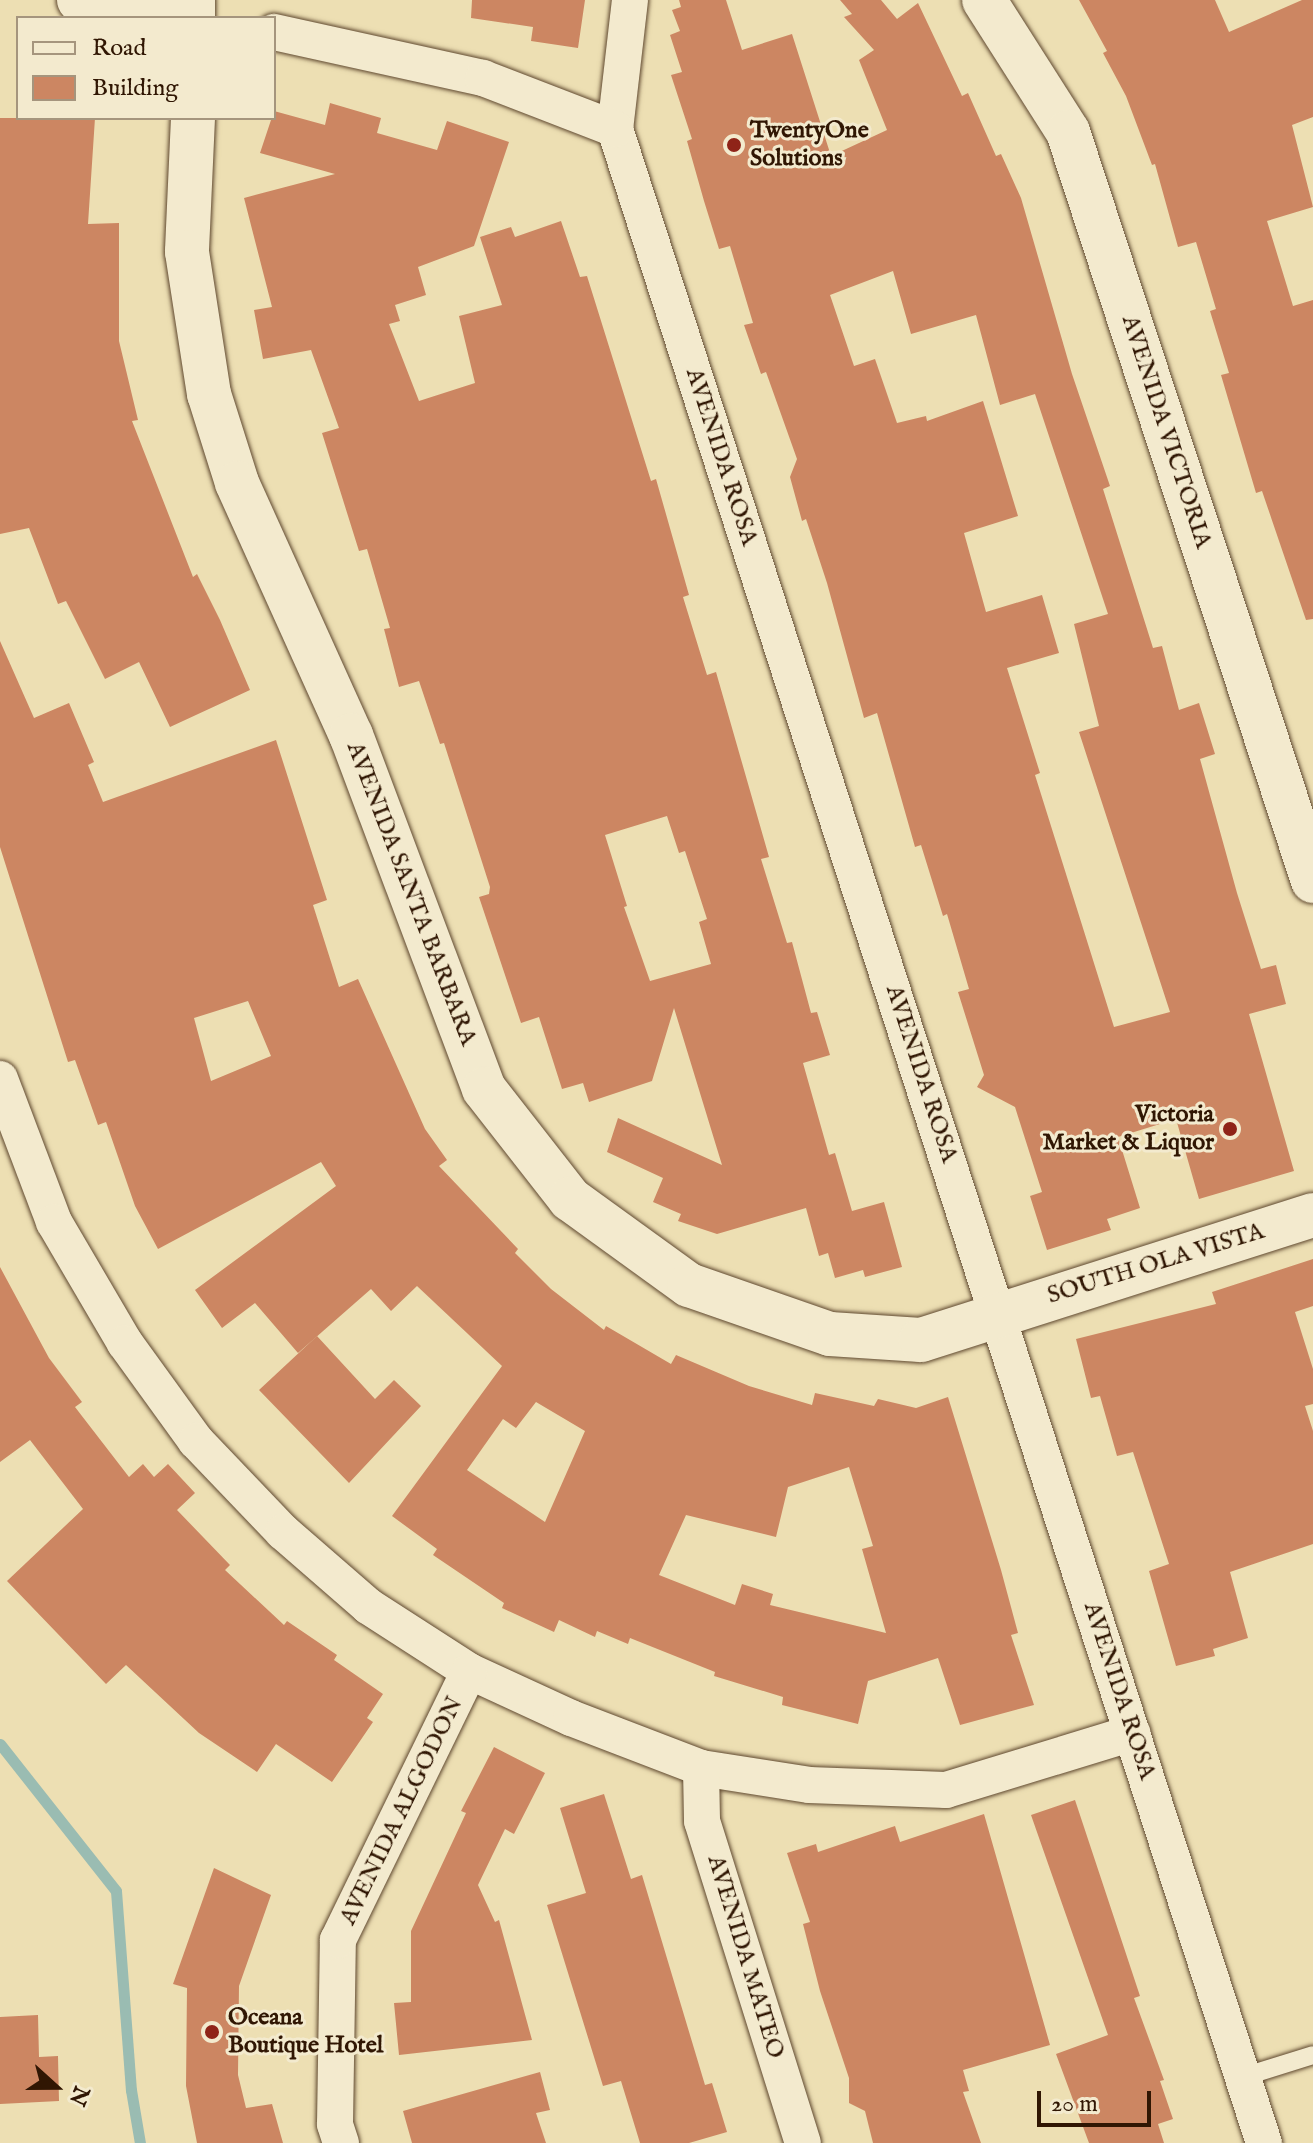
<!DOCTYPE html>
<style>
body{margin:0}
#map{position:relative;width:1313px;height:2143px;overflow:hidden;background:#eddfb3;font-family:"IM FELL English",serif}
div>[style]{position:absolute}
.stream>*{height:11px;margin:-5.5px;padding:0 5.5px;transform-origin:5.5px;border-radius:5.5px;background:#9abcb2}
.building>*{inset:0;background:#cc8662}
.roads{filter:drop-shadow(0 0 2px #5f482f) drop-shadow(0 0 2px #5f482f)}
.service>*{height:18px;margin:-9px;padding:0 9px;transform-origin:9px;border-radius:9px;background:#f3eace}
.minor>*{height:36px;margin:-18px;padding:0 18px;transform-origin:18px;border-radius:18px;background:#f3eace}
.tertiary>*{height:44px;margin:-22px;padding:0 22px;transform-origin:22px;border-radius:22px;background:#f3eace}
.secondary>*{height:44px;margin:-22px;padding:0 22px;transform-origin:22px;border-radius:22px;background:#f3eace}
.dots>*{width:22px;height:22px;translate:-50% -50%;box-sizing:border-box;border:4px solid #f3eace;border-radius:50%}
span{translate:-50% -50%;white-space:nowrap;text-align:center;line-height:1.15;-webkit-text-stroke:6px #f3eace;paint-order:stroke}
.poi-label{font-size:24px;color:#301603;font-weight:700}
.left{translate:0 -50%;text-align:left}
.right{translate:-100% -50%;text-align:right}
.street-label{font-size:24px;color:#301603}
.legend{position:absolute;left:16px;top:16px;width:260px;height:104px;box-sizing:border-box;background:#f3eace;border:2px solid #a5957d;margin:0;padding:10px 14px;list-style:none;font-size:24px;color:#301603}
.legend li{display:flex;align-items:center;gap:16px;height:40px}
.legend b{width:40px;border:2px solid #a5957d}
.north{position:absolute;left:16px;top:2047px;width:80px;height:80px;-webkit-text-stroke:6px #f3eace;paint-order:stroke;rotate:111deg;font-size:22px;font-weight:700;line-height:32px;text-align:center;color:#301603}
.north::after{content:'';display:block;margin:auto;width:28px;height:36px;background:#301603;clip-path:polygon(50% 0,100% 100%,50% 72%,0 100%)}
.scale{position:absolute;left:1037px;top:2091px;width:114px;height:36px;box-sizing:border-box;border:4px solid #301603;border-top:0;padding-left:10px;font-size:24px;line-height:28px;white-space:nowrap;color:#301603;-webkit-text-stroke:6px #f3eace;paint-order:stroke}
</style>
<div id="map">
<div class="stream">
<div style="left:0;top:1744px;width:187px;rotate:51.7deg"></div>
<div style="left:116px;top:1891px;width:200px;rotate:85.7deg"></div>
<div style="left:131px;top:2090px;width:54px;rotate:80.4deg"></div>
</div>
<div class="building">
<div style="clip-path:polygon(472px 0,585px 0,578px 48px,531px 41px,533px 27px,471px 18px)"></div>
<div style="clip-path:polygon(evenodd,679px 0,726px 0,742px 50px,792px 34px,831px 156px,887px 130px,859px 60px,874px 50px,844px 17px,852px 14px,840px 0,881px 0,897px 19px,918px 3px,962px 96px,968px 93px,996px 156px,1001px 154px,1021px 198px,1072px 374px,1110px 486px,1103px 489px,1153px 648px,1162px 646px,1179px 710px,1199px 703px,1215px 754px,1200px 759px,1237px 893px,1261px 969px,1276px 965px,1286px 1004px,1249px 1014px,1294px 1171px,1199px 1199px,1176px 1119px,1118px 1137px,1140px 1208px,1107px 1219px,1111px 1230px,1047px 1250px,1030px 1196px,1042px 1192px,1015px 1107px,977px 1087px,984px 1075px,958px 992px,969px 989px,947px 914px,943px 916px,921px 845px,915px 847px,877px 713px,864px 718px,827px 583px,806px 519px,802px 521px,790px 477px,797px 459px,766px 372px,761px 374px,744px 325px,753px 323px,730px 246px,719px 249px,704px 201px,687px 141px,692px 139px,671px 75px,682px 72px,670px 35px,680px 31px,672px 10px,681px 7px,679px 0,893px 271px,911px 334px,976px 315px,1000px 405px,1035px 394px,1108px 614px,1074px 624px,1099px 726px,1079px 732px,1170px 1012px,1114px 1027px,1035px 775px,1040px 773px,1007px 668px,1059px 653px,1042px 595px,986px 612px,964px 533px,1018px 516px,983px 401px,927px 421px,926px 416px,897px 423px,875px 359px,854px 366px,830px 295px,893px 271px)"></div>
<div style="clip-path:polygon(1079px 0,1215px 0,1229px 32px,1302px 0,1313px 0,1313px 117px,1292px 125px,1313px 207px,1267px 221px,1293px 306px,1313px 300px,1313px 619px,1306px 620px,1262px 491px,1256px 493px,1221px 375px,1229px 373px,1210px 311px,1216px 309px,1196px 242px,1178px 247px,1155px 164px,1152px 165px,1126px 96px,1103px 53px,1107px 51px)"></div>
<div style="clip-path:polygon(evenodd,330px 103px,381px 118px,377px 133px,437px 150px,447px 121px,509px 142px,474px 246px,418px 267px,426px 295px,395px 305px,400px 321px,389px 324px,419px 401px,475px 383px,459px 316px,502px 305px,480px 237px,511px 227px,515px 237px,561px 221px,580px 277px,587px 276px,651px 481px,656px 479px,689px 595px,683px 597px,707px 675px,716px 672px,769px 857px,761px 859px,787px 943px,792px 942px,811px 1013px,817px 1012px,830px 1055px,803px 1063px,829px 1155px,835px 1153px,852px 1211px,884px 1202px,902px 1267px,865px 1277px,863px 1270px,835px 1278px,828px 1253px,819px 1256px,806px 1208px,717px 1234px,678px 1221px,681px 1214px,653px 1202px,663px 1178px,607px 1152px,618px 1118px,722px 1165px,674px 1008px,652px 1081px,589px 1102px,583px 1083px,562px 1089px,539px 1017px,521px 1023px,479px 897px,489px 894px,490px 887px,444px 743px,440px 744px,419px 681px,399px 687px,384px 629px,390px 628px,367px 549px,359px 551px,322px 433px,339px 428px,311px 350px,263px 359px,254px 310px,272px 307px,244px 198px,335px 174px,260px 153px,274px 111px,325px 125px,330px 103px,667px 816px,679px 853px,685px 851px,707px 919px,699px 922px,711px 964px,650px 981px,624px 907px,627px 906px,605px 835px,667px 816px)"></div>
<div style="clip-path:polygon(0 118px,95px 118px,88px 224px,119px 223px,119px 341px,138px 420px,132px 421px,193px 577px,197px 574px,220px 620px,250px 690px,170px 727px,139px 662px,105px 679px,66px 601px,58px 604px,29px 528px,0 534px)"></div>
<div style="clip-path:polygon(evenodd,0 641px,34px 718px,69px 703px,94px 762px,88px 765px,103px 802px,276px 740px,327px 900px,313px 905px,339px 987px,358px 979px,425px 1129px,447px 1160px,439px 1166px,518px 1249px,515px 1253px,551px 1289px,604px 1330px,606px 1326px,671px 1364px,676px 1355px,749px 1386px,812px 1405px,815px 1393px,874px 1406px,878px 1399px,916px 1408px,948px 1397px,1001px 1570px,1018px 1633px,1011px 1635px,1034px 1705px,960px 1725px,938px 1658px,868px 1681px,858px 1724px,782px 1705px,783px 1697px,714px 1676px,715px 1672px,630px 1638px,628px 1644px,597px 1631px,595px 1637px,559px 1620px,554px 1632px,502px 1608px,504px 1603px,433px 1555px,437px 1549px,392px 1516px,502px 1366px,417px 1286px,391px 1311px,371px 1289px,298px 1353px,255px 1303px,222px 1328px,195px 1290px,336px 1186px,321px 1162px,158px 1249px,135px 1206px,106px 1122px,98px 1125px,75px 1060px,68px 1062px,0 847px,0 641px,248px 1001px,271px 1056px,211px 1081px,194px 1018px,248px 1001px,0 641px,536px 1402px,585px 1431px,545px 1522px,467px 1470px,503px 1419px,516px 1428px,536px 1402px,0 641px,849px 1467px,873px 1546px,862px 1549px,886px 1633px,770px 1605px,773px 1594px,742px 1584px,735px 1605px,659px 1575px,686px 1515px,776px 1537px,788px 1487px,849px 1467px)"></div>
<div style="clip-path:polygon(1313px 1259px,1313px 1306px,1295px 1312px,1313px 1369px,1313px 1404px,1305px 1406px,1313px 1431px,1313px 1544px,1230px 1572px,1248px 1638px,1213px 1649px,1215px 1656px,1176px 1666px,1149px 1571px,1169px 1564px,1133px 1452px,1117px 1456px,1100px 1396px,1091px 1398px,1076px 1339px,1216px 1304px,1212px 1292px)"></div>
<div style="clip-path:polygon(0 1267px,49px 1358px,82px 1402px,75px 1407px,129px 1477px,143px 1464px,154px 1477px,168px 1464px,195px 1493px,177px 1510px,230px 1565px,225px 1570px,284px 1625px,287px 1621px,337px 1655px,334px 1660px,383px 1694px,367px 1718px,373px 1722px,332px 1782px,276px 1744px,257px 1772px,199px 1733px,126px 1665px,106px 1684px,7px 1581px,83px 1509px,30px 1440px,0 1462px)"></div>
<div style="clip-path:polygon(317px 1336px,375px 1399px,394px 1380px,421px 1406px,349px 1483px,259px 1390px)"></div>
<div style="clip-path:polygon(494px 1747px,545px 1773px,514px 1834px,505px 1829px,478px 1885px,495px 1922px,499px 1920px,532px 2040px,399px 2055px,394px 2003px,411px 2002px,411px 1931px,466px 1813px,461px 1811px)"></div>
<div style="clip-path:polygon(604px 1794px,631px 1879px,642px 1875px,705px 2085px,712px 2083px,727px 2132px,689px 2143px,640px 2143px,621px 2081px,603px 2086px,547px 1905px,586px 1893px,560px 1808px)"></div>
<div style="clip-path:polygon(1075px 1800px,1140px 1996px,1134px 1998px,1164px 2080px,1160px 2081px,1173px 2119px,1158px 2124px,1164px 2143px,1089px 2143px,1056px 2054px,1108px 2035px,1031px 1815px)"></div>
<div style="clip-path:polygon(984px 1814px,1050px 2045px,963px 2070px,969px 2091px,963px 2092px,981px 2143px,873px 2143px,865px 2111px,849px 2103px,849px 2078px,820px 1991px,803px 1924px,810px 1922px,787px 1853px,816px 1844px,818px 1852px,895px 1826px,900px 1842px)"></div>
<div style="clip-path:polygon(214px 1868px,271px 1895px,239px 1986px,238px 2075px,246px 2108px,272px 2104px,283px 2143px,197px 2143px,186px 2086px,187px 1988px,173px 1984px)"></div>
<div style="clip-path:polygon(38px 2015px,39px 2057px,58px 2056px,59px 2101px,0 2104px,0 2017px)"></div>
<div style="clip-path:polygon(540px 2072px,550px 2110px,536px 2113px,546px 2143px,412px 2143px,403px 2111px)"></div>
</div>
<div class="roads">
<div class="service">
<div style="left:1243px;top:2077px;width:73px;rotate:-17.4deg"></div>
</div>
<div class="minor">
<div style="left:197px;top:0;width:18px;rotate:90deg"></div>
<div style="left:630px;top:0;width:130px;rotate:96.6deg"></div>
<div style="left:615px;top:129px;width:2116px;rotate:72.14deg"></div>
<div style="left:274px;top:32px;width:214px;rotate:12.4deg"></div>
<div style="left:483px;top:78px;width:142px;rotate:21.1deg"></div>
<div style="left:0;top:1079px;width:153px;rotate:69.3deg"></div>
<div style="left:54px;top:1222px;width:140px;rotate:59.6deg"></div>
<div style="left:125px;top:1343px;width:121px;rotate:54.1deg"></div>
<div style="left:196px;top:1441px;width:126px;rotate:46.3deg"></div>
<div style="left:283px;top:1532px;width:113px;rotate:41deg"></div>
<div style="left:368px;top:1606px;width:120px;rotate:32.8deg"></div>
<div style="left:469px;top:1671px;width:112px;rotate:24.7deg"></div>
<div style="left:571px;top:1718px;width:139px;rotate:21deg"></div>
<div style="left:701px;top:1768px;width:109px;rotate:8.9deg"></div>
<div style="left:809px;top:1785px;width:137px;rotate:2.1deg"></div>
<div style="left:946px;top:1790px;width:195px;rotate:-17deg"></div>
<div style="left:701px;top:1768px;width:53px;rotate:88.9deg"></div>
<div style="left:702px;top:1821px;width:337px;rotate:72.6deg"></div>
<div style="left:341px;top:2143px;width:20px;rotate:-108deg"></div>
<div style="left:335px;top:2124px;width:184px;rotate:-89.1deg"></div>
<div style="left:338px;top:1940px;width:299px;rotate:-64deg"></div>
</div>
<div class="tertiary">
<div style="left:79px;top:0;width:92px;rotate:11.3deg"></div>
<div style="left:193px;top:118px;width:134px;rotate:92.6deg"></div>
<div style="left:187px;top:252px;width:144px;rotate:81.2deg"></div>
<div style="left:209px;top:394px;width:93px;rotate:72.5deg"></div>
<div style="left:237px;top:483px;width:277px;rotate:65.7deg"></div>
<div style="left:351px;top:735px;width:378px;rotate:69.4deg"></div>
<div style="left:484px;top:1089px;width:140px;rotate:52deg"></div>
<div style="left:570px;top:1199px;width:147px;rotate:35.9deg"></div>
<div style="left:689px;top:1285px;width:149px;rotate:19.2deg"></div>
<div style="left:830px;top:1334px;width:91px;rotate:3.8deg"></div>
<div style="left:921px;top:1340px;width:411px;rotate:-17.7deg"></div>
</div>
<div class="secondary">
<div style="left:984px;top:0;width:156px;rotate:57.5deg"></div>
<div style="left:1068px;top:132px;width:788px;rotate:71.89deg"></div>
</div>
</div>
<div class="dots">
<div style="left:734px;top:145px;background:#8f2418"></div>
<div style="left:1230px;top:1129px;background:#8f2418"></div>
<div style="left:212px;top:2032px;background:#8f2418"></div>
</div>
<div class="poi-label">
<span class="left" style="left:750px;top:145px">TwentyOne<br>Solutions</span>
<span class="right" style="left:1214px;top:1129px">Victoria<br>Market &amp; Liquor</span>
<span class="left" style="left:228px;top:2032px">Oceana<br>Boutique Hotel</span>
</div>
<div class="street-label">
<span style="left:1166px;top:432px;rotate:72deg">AVENIDA VICTORIA</span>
<span style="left:721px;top:457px;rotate:72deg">AVENIDA ROSA</span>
<span style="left:411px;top:894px;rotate:69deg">AVENIDA SANTA BARBARA</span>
<span style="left:921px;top:1074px;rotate:72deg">AVENIDA ROSA</span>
<span style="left:1156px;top:1264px;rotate:-17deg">SOUTH OLA VISTA</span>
<span style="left:1119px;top:1691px;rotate:72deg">AVENIDA ROSA</span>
<span style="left:402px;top:1811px;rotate:-64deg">AVENIDA ALGODON</span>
<span style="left:745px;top:1957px;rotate:73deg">AVENIDA MATEO</span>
</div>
<ul class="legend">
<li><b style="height:10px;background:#f3eace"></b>Road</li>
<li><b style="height:22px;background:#cc8662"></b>Building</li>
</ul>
<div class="north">N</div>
<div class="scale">20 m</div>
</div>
